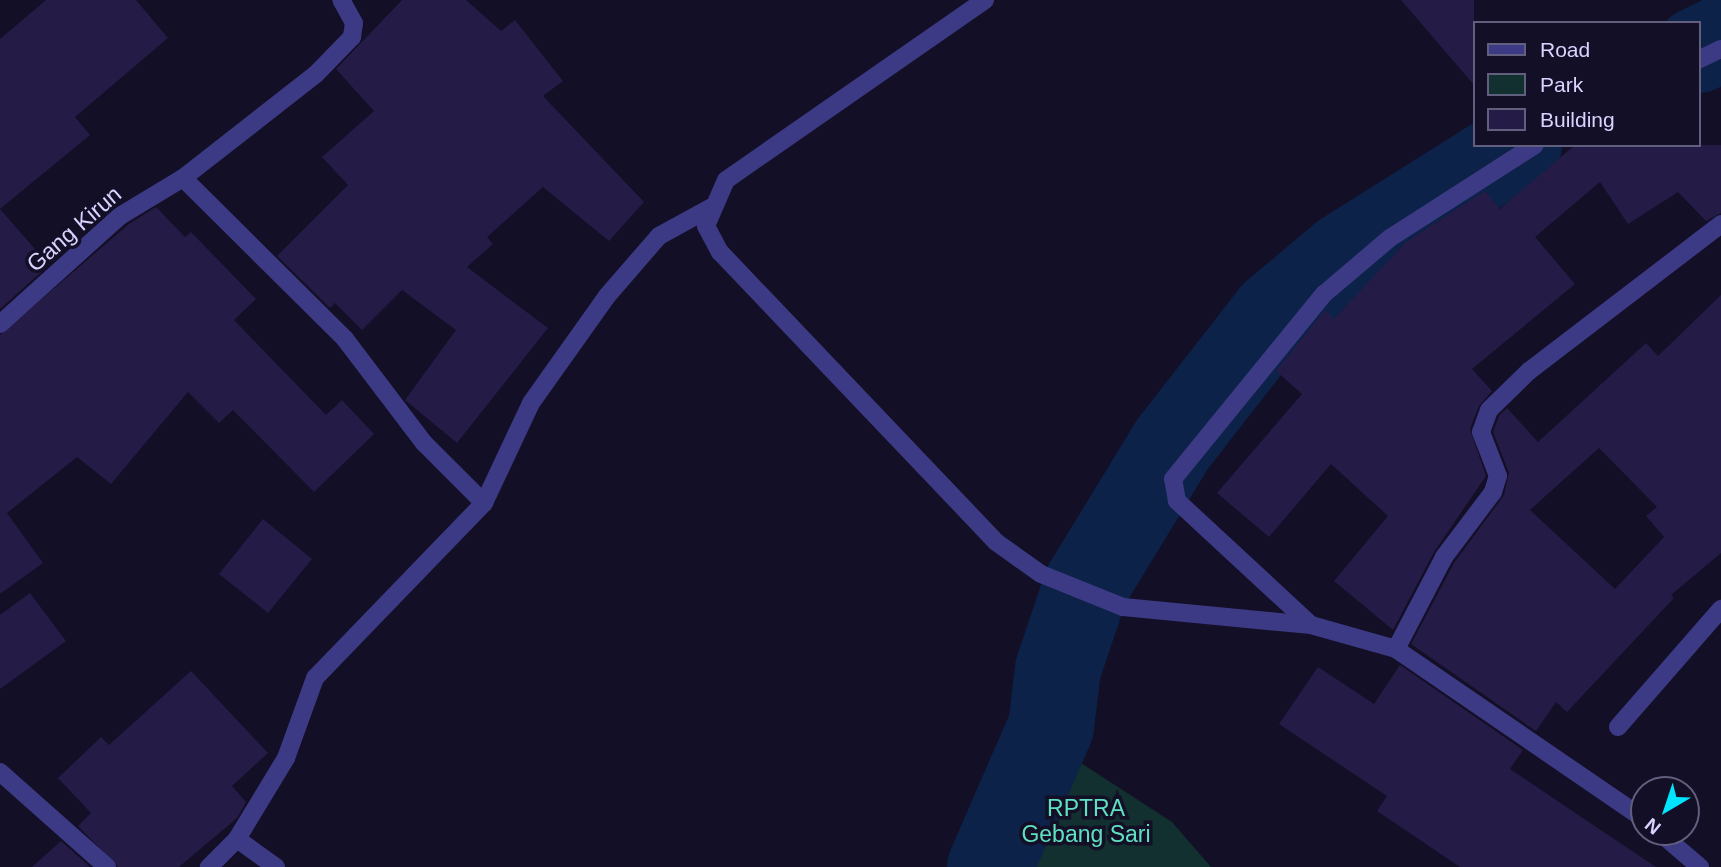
<!DOCTYPE html>
<style>
body{margin:0}
#map{position:relative;width:1721px;height:867px;overflow:hidden;background:#130f26;font-family:Helvetica,sans-serif}
div>[style]{position:absolute}
.green>*{inset:0;background:#12302f}
.river>*{height:86px;margin:-43px;padding:0 43px;transform-origin:43px;border-radius:43px;background:#0c2248}
.building>*{inset:0;background:#241b47}
.minor>*{height:18px;margin:-9px;padding:0 9px;transform-origin:9px;border-radius:9px;background:#3d3a85}
span{translate:-50% -50%;white-space:nowrap;text-align:center;line-height:1.15;-webkit-text-stroke:7px #130f26;paint-order:stroke}
.street-label{font-size:23px;color:#d9d4ff}
.park-label{font-size:23px;color:#5fe0c0}
.legend{position:absolute;left:1473px;top:21px;width:228px;height:126px;box-sizing:border-box;background:#130f26;border:2px solid #625e7d;margin:0;padding:9px 12px;list-style:none;font-size:21px;color:#d9d4ff}
.legend li{display:flex;align-items:center;gap:14px;height:35px}
.legend b{width:35px;border:2px solid #625e7d}
.north{position:absolute;left:1630px;top:776px;width:70px;height:70px;box-sizing:border-box;background:#130f26;border:2px solid #625e7d;border-radius:50%;rotate:219deg;font-size:19px;font-weight:700;line-height:28px;text-align:center;color:#d9d4ff}
.north::after{content:'';display:block;margin:auto;width:24px;height:32px;background:#00e5ff;clip-path:polygon(50% 0,100% 100%,50% 72%,0 100%)}
</style>
<div id="map">
<div class="green">
<div style="clip-path:polygon(1067px 754px,1172px 822px,1211px 867px,1013px 867px)"></div>
</div>
<div class="river">
<div style="left:1698px;top:50px;width:25px;rotate:-26deg"></div>
<div style="left:990px;top:867px;width:153px;rotate:-66.5deg"></div>
<div style="left:1051px;top:727px;width:58px;rotate:-83.1deg"></div>
<div style="left:1058px;top:669px;width:88px;rotate:-71.4deg"></div>
<div style="left:1086px;top:586px;width:165px;rotate:-58.6deg"></div>
<div style="left:1172px;top:445px;width:166px;rotate:-52.1deg"></div>
<div style="left:1274px;top:314px;width:90px;rotate:-40deg"></div>
<div style="left:1343px;top:256px;width:208px;rotate:-32.2deg"></div>
</div>
<div class="building">
<div style="clip-path:polygon(46px 0,136px 0,168px 38px,75px 117px,90px 135px,0 209px,49px 265px,0 309px,0 39px)"></div>
<div style="clip-path:polygon(402px 0,466px 0,501px 31px,515px 20px,563px 81px,543px 96px,644px 202px,609px 241px,543px 187px,487px 237px,493px 244px,467px 267px,548px 328px,457px 443px,405px 400px,456px 330px,402px 290px,362px 330px,335px 303px,330px 308px,277px 256px,348px 185px,322px 157px,374px 111px,336px 69px)"></div>
<div style="clip-path:polygon(1401px 0,1474px 0,1474px 85px)"></div>
<div style="clip-path:polygon(1575px 145px,1721px 145px,1721px 213px,1706px 221px,1678px 192px,1628px 224px,1600px 182px,1535px 237px,1575px 284px,1472px 369px,1492px 391px,1479px 406px,1470px 429px,1486px 476px,1434px 552px,1393px 630px,1334px 581px,1388px 516px,1331px 464px,1269px 537px,1217px 493px,1302px 394px,1276px 371px,1325px 310px,1334px 319px,1406px 242px,1485px 191px,1500px 209px)"></div>
<div style="clip-path:polygon(156px 207px,185px 237px,191px 232px,256px 299px,234px 320px,326px 415px,342px 400px,374px 434px,314px 492px,233px 410px,219px 423px,188px 392px,111px 484px,77px 457px,7px 513px,43px 563px,0 594px,0 335px,129px 224px)"></div>
<div style="clip-path:polygon(evenodd,1721px 295px,1721px 553px,1671px 595px,1674px 598px,1567px 712px,1556px 702px,1536px 731px,1411px 644px,1454px 563px,1504px 495px,1509px 473px,1493px 432px,1499px 416px,1507px 408px,1538px 442px,1646px 343px,1658px 356px,1721px 295px,1599px 448px,1657px 507px,1646px 516px,1664px 537px,1615px 589px,1530px 510px,1599px 448px)"></div>
<div style="clip-path:polygon(263px 519px,312px 559px,268px 613px,219px 574px)"></div>
<div style="clip-path:polygon(30px 593px,66px 641px,0 689px,0 615px)"></div>
<div style="clip-path:polygon(1400px 665px,1523px 750px,1510px 769px,1656px 867px,1460px 867px,1377px 811px,1387px 796px,1279px 724px,1318px 667px,1374px 704px)"></div>
<div style="clip-path:polygon(191px 671px,268px 753px,232px 786px,246px 802px,237px 818px,179px 867px,118px 867px,78px 826px,91px 813px,58px 778px,101px 737px,109px 745px)"></div>
<div style="clip-path:polygon(61px 841px,90px 867px,32px 867px)"></div>
</div>
<div class="minor">
<div style="left:985px;top:0;width:315px;rotate:145.2deg"></div>
<div style="left:726px;top:180px;width:50px;rotate:113.5deg"></div>
<div style="left:706px;top:226px;width:30px;rotate:62deg"></div>
<div style="left:720px;top:252px;width:400px;rotate:46.4deg"></div>
<div style="left:996px;top:542px;width:55px;rotate:35.4deg"></div>
<div style="left:1041px;top:574px;width:88px;rotate:21.9deg"></div>
<div style="left:1123px;top:607px;width:189px;rotate:5.5deg"></div>
<div style="left:1311px;top:625px;width:88px;rotate:15.8deg"></div>
<div style="left:1698px;top:60px;width:25px;rotate:-26deg"></div>
<div style="left:183px;top:178px;width:228px;rotate:44.8deg"></div>
<div style="left:345px;top:339px;width:131px;rotate:52.8deg"></div>
<div style="left:424px;top:443px;width:85px;rotate:45deg"></div>
<div style="left:484px;top:503px;width:243px;rotate:134deg"></div>
<div style="left:315px;top:678px;width:85px;rotate:109.9deg"></div>
<div style="left:286px;top:758px;width:95px;rotate:121.2deg"></div>
<div style="left:237px;top:839px;width:40px;rotate:135deg"></div>
<div style="left:0;top:324px;width:161px;rotate:-42deg"></div>
<div style="left:120px;top:216px;width:74px;rotate:-31.1deg"></div>
<div style="left:183px;top:178px;width:169px;rotate:-38deg"></div>
<div style="left:316px;top:74px;width:52px;rotate:-45.8deg"></div>
<div style="left:352px;top:37px;width:14px;rotate:-82deg"></div>
<div style="left:354px;top:23px;width:26px;rotate:-119deg"></div>
<div style="left:484px;top:503px;width:110px;rotate:-64.8deg"></div>
<div style="left:531px;top:403px;width:131px;rotate:-54.6deg"></div>
<div style="left:607px;top:296px;width:79px;rotate:-49.1deg"></div>
<div style="left:659px;top:236px;width:60px;rotate:-28.7deg"></div>
<div style="left:1311px;top:625px;width:183px;rotate:-137.2deg"></div>
<div style="left:1177px;top:501px;width:22px;rotate:-100deg"></div>
<div style="left:1173px;top:479px;width:239px;rotate:-50.8deg"></div>
<div style="left:1324px;top:294px;width:87px;rotate:-40.3deg"></div>
<div style="left:1390px;top:238px;width:172px;rotate:-32.7deg"></div>
<div style="left:1618px;top:727px;width:157px;rotate:-48.9deg"></div>
<div style="left:0;top:772px;width:143px;rotate:41.6deg"></div>
<div style="left:1644px;top:819px;width:301px;rotate:-145.6deg"></div>
<div style="left:1396px;top:649px;width:104px;rotate:-62.4deg"></div>
<div style="left:1444px;top:557px;width:81px;rotate:-53deg"></div>
<div style="left:1493px;top:492px;width:17px;rotate:-73deg"></div>
<div style="left:1498px;top:476px;width:47px;rotate:-111.1deg"></div>
<div style="left:1481px;top:432px;width:23px;rotate:-70deg"></div>
<div style="left:1489px;top:410px;width:56px;rotate:-44.3deg"></div>
<div style="left:1529px;top:371px;width:242px;rotate:-37.4deg"></div>
<div style="left:1659px;top:832px;width:54px;rotate:40.5deg"></div>
<div style="left:237px;top:839px;width:48px;rotate:35.7deg"></div>
</div>
<div class="street-label">
<span style="left:74px;top:229px;rotate:-41deg">Gang Kirun</span>
</div>
<div class="park-label">
<span style="left:1086px;top:821px">RPTRA<br>Gebang Sari</span>
</div>
<ul class="legend">
<li><b style="height:9px;background:#3d3a85"></b>Road</li>
<li><b style="height:19px;background:#12302f"></b>Park</li>
<li><b style="height:19px;background:#241b47"></b>Building</li>
</ul>
<div class="north">N</div>
</div>
